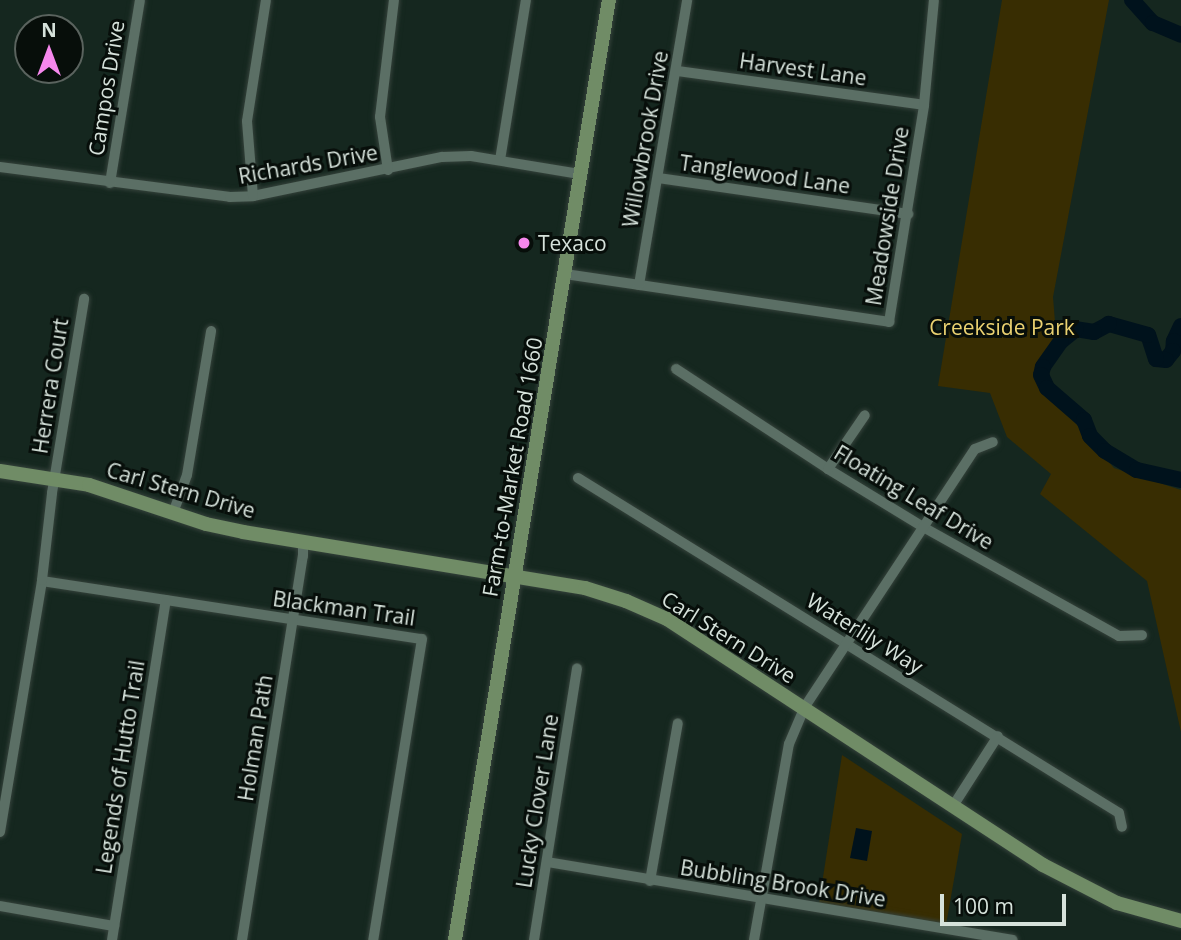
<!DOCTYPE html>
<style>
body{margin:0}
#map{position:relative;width:1181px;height:940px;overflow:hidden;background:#15271f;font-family:"Open Sans",sans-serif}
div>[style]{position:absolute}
.green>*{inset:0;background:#382d02}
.water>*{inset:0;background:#00121c}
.river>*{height:16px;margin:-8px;padding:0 8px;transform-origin:8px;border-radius:8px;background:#00121c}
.roads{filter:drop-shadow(0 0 2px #35423b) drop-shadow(0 0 2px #35423b)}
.street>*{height:10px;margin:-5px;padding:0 5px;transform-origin:5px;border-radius:5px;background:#5b6f65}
.secondary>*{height:14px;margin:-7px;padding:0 7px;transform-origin:7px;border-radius:7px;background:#708c66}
.dots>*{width:19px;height:19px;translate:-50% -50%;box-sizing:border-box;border:4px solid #070e0a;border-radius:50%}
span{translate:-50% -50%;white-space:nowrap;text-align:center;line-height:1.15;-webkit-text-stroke:6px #070e0a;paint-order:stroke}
.street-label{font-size:21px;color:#d6e2db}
.poi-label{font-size:21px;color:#d6e2db}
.left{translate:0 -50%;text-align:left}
.park-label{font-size:21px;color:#ebd271}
.north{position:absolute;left:14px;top:14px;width:70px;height:70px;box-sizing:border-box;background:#070e0a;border:2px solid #5a635e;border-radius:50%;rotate:0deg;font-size:19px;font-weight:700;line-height:28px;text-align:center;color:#d6e2db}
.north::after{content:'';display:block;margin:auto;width:24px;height:32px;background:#f688ed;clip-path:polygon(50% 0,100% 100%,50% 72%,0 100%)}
.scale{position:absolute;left:940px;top:894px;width:126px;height:32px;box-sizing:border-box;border:4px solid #d6e2db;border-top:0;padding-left:9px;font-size:21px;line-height:24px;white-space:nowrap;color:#d6e2db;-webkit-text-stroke:5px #070e0a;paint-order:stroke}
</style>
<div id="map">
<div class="green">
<div style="clip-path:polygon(1002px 0,1109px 0,1053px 297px,1055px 322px,1060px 334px,1035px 376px,1114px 468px,1181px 490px,1181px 732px,1147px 581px,1040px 494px,1051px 474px,1007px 437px,990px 393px,938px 386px)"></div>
<div style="clip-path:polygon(842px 755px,962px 834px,946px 925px,819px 903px)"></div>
</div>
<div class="water">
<div style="clip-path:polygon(856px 828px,872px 831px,867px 861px,850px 858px)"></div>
</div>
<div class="river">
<div style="left:1132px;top:0;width:31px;rotate:48deg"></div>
<div style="left:1153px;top:23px;width:30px;rotate:23deg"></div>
<div style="left:1181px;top:326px;width:17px;rotate:115deg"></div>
<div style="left:1174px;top:341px;width:10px;rotate:96deg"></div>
<div style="left:1173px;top:351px;width:11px;rotate:128deg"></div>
<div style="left:1166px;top:360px;width:10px;rotate:-174deg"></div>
<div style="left:1156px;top:359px;width:25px;rotate:-108deg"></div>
<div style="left:1148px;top:335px;width:41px;rotate:-164.2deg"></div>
<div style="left:1109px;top:324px;width:17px;rotate:152deg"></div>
<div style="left:1094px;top:332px;width:18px;rotate:-171deg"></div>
<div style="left:1076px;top:329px;width:19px;rotate:141deg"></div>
<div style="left:1061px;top:341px;width:32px;rotate:125deg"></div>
<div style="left:1043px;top:367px;width:8px;rotate:104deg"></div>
<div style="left:1041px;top:375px;width:14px;rotate:65deg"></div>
<div style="left:1047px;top:388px;width:49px;rotate:40.9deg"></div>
<div style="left:1084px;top:420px;width:17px;rotate:69deg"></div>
<div style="left:1090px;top:436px;width:21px;rotate:45deg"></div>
<div style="left:1105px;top:451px;width:37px;rotate:31deg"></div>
<div style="left:1137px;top:470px;width:45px;rotate:12.8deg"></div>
</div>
<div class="roads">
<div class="street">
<div style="left:677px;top:71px;width:249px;rotate:7.8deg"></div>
<div style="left:500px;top:160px;width:162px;rotate:-80.8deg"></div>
<div style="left:0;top:167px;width:232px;rotate:7.4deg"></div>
<div style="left:230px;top:197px;width:23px;rotate:-2deg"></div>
<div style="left:253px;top:196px;width:193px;rotate:-11.7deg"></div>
<div style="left:442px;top:157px;width:29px;rotate:-2deg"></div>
<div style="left:471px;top:156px;width:110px;rotate:9.4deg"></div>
<div style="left:388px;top:170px;width:54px;rotate:-98.6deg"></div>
<div style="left:380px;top:117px;width:118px;rotate:-83.2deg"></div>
<div style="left:658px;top:178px;width:253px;rotate:8.2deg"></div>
<div style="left:110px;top:183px;width:185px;rotate:-80.7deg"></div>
<div style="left:253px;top:196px;width:75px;rotate:-94.6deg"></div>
<div style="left:247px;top:121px;width:122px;rotate:-81.1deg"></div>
<div style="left:565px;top:274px;width:328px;rotate:8.4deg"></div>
<div style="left:889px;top:322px;width:220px;rotate:-80.8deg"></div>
<div style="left:924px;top:105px;width:105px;rotate:-84.6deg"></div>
<div style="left:639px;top:285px;width:289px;rotate:-80.4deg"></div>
<div style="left:676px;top:369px;width:182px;rotate:33.3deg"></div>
<div style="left:828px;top:469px;width:111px;rotate:31.4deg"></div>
<div style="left:923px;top:527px;width:224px;rotate:29.1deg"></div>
<div style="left:1119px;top:636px;width:23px;rotate:-2deg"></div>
<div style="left:828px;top:469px;width:65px;rotate:-55.6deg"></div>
<div style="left:578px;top:478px;width:636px;rotate:31.77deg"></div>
<div style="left:1119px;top:813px;width:14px;rotate:78deg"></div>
<div style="left:173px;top:513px;width:40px;rotate:-69.8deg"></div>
<div style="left:187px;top:475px;width:146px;rotate:-80.5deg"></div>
<div style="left:42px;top:581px;width:384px;rotate:8.7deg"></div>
<div style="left:422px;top:639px;width:305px;rotate:99.2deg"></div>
<div style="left:953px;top:806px;width:83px;rotate:-57.3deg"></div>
<div style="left:0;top:832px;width:255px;rotate:-80.5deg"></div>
<div style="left:42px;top:580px;width:88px;rotate:-83.4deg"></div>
<div style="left:52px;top:493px;width:197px;rotate:-80.6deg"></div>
<div style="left:547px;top:862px;width:472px;rotate:9.5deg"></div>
<div style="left:650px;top:881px;width:160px;rotate:-80deg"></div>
<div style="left:0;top:906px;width:116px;rotate:10deg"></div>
<div style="left:112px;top:940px;width:344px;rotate:-81deg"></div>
<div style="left:242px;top:940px;width:389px;rotate:-81deg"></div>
<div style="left:303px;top:556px;width:15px;rotate:-90deg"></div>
<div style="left:534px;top:940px;width:275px;rotate:-81deg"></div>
<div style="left:754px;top:940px;width:199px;rotate:-79.9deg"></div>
<div style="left:789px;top:744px;width:39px;rotate:-67deg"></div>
<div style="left:804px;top:708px;width:310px;rotate:-56.6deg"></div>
<div style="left:975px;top:449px;width:19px;rotate:-21deg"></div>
</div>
<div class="secondary">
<div style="left:0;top:471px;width:90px;rotate:8.9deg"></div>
<div style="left:89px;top:485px;width:123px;rotate:18.4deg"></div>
<div style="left:206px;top:524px;width:38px;rotate:12deg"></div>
<div style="left:243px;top:532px;width:347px;rotate:9.3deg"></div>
<div style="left:585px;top:588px;width:43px;rotate:17.6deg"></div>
<div style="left:626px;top:601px;width:45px;rotate:23.7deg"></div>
<div style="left:667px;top:619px;width:449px;rotate:33.2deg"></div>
<div style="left:1043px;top:865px;width:83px;rotate:27.2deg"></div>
<div style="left:1117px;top:903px;width:66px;rotate:15.7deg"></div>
<div style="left:455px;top:940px;width:953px;rotate:-80.7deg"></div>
</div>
</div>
<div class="dots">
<div style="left:524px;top:243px;background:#f688ed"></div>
</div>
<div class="street-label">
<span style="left:803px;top:69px;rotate:8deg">Harvest Lane</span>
<span style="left:106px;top:88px;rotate:-81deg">Campos Drive</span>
<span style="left:645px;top:139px;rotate:-80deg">Willowbrook Drive</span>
<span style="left:308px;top:164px;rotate:-10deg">Richards Drive</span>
<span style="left:765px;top:174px;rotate:8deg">Tanglewood Lane</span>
<span style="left:887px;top:216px;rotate:-81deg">Meadowside Drive</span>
<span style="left:50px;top:386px;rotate:-81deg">Herrera Court</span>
<span style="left:512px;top:467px;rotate:-80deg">Farm-to-Market Road 1660</span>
<span style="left:181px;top:490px;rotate:16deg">Carl Stern Drive</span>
<span style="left:914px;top:497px;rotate:31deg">Floating Leaf Drive</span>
<span style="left:344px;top:608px;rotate:8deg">Blackman Trail</span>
<span style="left:865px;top:633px;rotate:32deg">Waterlily Way</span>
<span style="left:729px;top:637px;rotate:32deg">Carl Stern Drive</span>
<span style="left:255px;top:738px;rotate:-81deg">Holman Path</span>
<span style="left:120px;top:767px;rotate:-81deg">Legends of Hutto Trail</span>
<span style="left:537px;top:801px;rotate:-81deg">Lucky Clover Lane</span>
<span style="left:783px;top:883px;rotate:9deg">Bubbling Brook Drive</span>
</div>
<div class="poi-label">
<span class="left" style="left:538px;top:243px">Texaco</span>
</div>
<div class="park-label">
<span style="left:1002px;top:327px">Creekside Park</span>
</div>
<div class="north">N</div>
<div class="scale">100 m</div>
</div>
